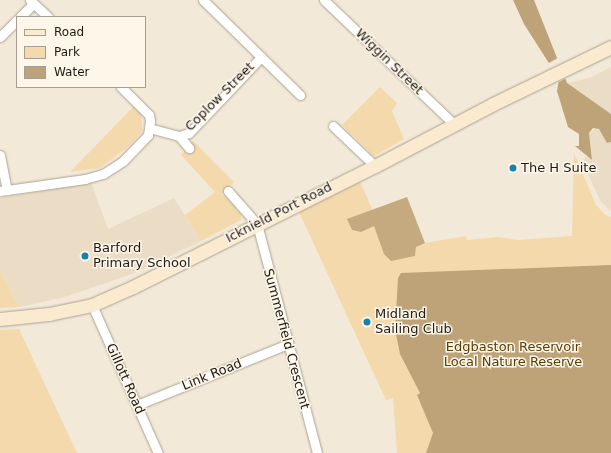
<!DOCTYPE html>
<style>
body{margin:0}
#map{position:relative;width:611px;height:453px;overflow:hidden;background:#f3e9d8;font-family:"DejaVu Sans",sans-serif}
div>[style]{position:absolute}
.built>*{inset:0;background:#ebdcc5}
.green>*{inset:0;background:#f3d9ac}
.forest>*{inset:0;background:#c5aa7f}
.water>*{inset:0;background:#bda377}
.pier>*{inset:0;background:#f3e9d8}
.roads{filter:drop-shadow(0 0 1px #aba292) drop-shadow(0 0 1px #aba292)}
.minor>*{height:9px;margin:-4.5px;padding:0 4.5px;transform-origin:4.5px;border-radius:4.5px;background:#fff}
.secondary>*{height:13px;margin:-6.5px;padding:0 6.5px;transform-origin:6.5px;border-radius:6.5px;background:#f9ead0}
.dots>*{width:11px;height:11px;translate:-50% -50%;box-sizing:border-box;border:2px solid #fef6e9;border-radius:50%}
span{translate:-50% -50%;white-space:nowrap;text-align:center;line-height:1.15;-webkit-text-stroke:3px #fef6e9;paint-order:stroke}
.street-label{font-size:13px;color:#1e1b15}
.poi-label{font-size:13px;color:#1e1b15}
.left{translate:0 -50%;text-align:left}
.park-label{font-size:13px;color:#593e04}
.legend{position:absolute;left:16px;top:16px;width:130px;height:72px;box-sizing:border-box;background:#fef6e9;border:1px solid #a49e94;margin:0;padding:5px 7px;list-style:none;font-size:12px;color:#1e1b15}
.legend li{display:flex;align-items:center;gap:8px;height:20px}
.legend b{width:20px;border:1px solid #a49e94}
</style>
<div id="map">
<div class="built">
<div style="clip-path:polygon(611px 67px,611px 114px,567px 83px,589px 78px)"></div>
<div style="clip-path:polygon(596px 128px,604px 134px,607px 143px,611px 142px,611px 137px,611px 211px,601px 202px,582px 162px,587px 156px,592px 160px,589px 133px)"></div>
<div style="clip-path:polygon(91px 183px,108px 229px,174px 198px,201px 241px,135px 273px,65px 297px,19px 307px,0 271px,0 198px)"></div>
</div>
<div class="green">
<div style="clip-path:polygon(380px 87px,397px 103px,392px 111px,404px 139px,374px 156px,342px 125px)"></div>
<div style="clip-path:polygon(134px 106px,141px 114px,142px 126px,142px 132px,129px 146px,100px 168px,70px 172px)"></div>
<div style="clip-path:polygon(193px 141px,234px 182px,221px 195px,225px 196px,241px 214px,241px 220px,201px 241px,185px 215px,215px 192px,181px 155px)"></div>
<div style="clip-path:polygon(574px 153px,596px 205px,605px 215px,611px 217px,611px 453px,397px 453px,393px 398px,386px 400px,299px 212px,360px 181px,373px 211px,402px 199px,416px 254px,416px 247px,425px 243px,466px 236px,467px 240px,498px 237px,518px 240px,572px 236px)"></div>
<div style="clip-path:polygon(0 271px,19px 307px,0 308px)"></div>
<div style="clip-path:polygon(19px 329px,77px 453px,0 453px,0 330px)"></div>
</div>
<div class="forest">
<div style="clip-path:polygon(407px 197px,425px 243px,416px 247px,415px 256px,391px 261px,384px 254px,374px 226px,361px 232px,352px 230px,347px 219px)"></div>
</div>
<div class="water">
<div style="clip-path:polygon(513px 0,534px 0,567px 83px,611px 114px,611px 142px,607px 143px,599px 129px,593px 128px,589px 133px,592px 160px,575px 146px,579px 146px,579px 134px,568px 127px,557px 91px,559px 79px,524px 24px)"></div>
<div style="clip-path:polygon(611px 265px,611px 453px,426px 453px,433px 433px,417px 395px,420px 393px,400px 354px,395px 329px,398px 278px,401px 273px)"></div>
</div>
<div class="pier">
<div style="clip-path:polygon(558px 58px,568px 77px,557px 83px,547px 64px)"></div>
</div>
<div class="roads">
<div class="minor">
<div style="left:30px;top:0;width:25px;rotate:43deg"></div>
<div style="left:203px;top:0;width:136px;rotate:44.4deg"></div>
<div style="left:324px;top:0;width:181px;rotate:43.7deg"></div>
<div style="left:20px;top:17px;width:18px;rotate:-45deg"></div>
<div style="left:0;top:37px;width:24px;rotate:-45deg"></div>
<div style="left:333px;top:126px;width:58px;rotate:43.6deg"></div>
<div style="left:149px;top:128px;width:31px;rotate:15deg"></div>
<div style="left:179px;top:136px;width:10px;rotate:-17deg"></div>
<div style="left:189px;top:133px;width:105px;rotate:-46.5deg"></div>
<div style="left:179px;top:136px;width:16px;rotate:50deg"></div>
<div style="left:0;top:155px;width:36px;rotate:79deg"></div>
<div style="left:0;top:191px;width:86px;rotate:-8deg"></div>
<div style="left:85px;top:179px;width:19px;rotate:-16deg"></div>
<div style="left:103px;top:174px;width:24px;rotate:-33deg"></div>
<div style="left:123px;top:161px;width:36px;rotate:-46deg"></div>
<div style="left:148px;top:135px;width:14px;rotate:-82deg"></div>
<div style="left:150px;top:121px;width:6px;rotate:-99deg"></div>
<div style="left:149px;top:115px;width:40px;rotate:-135deg"></div>
<div style="left:228px;top:191px;width:44px;rotate:48.7deg"></div>
<div style="left:257px;top:224px;width:237px;rotate:75.3deg"></div>
<div style="left:92px;top:305px;width:162px;rotate:66deg"></div>
<div style="left:137px;top:405px;width:163px;rotate:-22deg"></div>
</div>
<div class="secondary">
<div style="left:0;top:319px;width:49px;rotate:-5.8deg"></div>
<div style="left:49px;top:314px;width:44px;rotate:-11.8deg"></div>
<div style="left:92px;top:305px;width:45px;rotate:-23.7deg"></div>
<div style="left:133px;top:287px;width:271px;rotate:-26.6deg"></div>
<div style="left:375px;top:166px;width:133px;rotate:-27.7deg"></div>
<div style="left:493px;top:104px;width:131px;rotate:-25.8deg"></div>
</div>
</div>
<div class="dots">
<div style="left:513px;top:168px;background:#1682aa"></div>
<div style="left:85px;top:256px;background:#1682aa"></div>
<div style="left:367px;top:322px;background:#1682aa"></div>
</div>
<div class="street-label">
<span style="left:389px;top:62px;rotate:44deg">Wiggin Street</span>
<span style="left:220px;top:97px;rotate:-45deg">Coplow Street</span>
<span style="left:279px;top:213px;rotate:-27deg">Icknield Port Road</span>
<span style="left:286px;top:339px;rotate:75deg">Summerfield Crescent</span>
<span style="left:212px;top:375px;rotate:-22deg">Link Road</span>
<span style="left:125px;top:379px;rotate:66deg">Gillott Road</span>
</div>
<div class="poi-label">
<span class="left" style="left:521px;top:168px">The H Suite</span>
<span class="left" style="left:93px;top:256px">Barford<br>Primary School</span>
<span class="left" style="left:375px;top:322px">Midland<br>Sailing Club</span>
</div>
<div class="park-label">
<span style="left:513px;top:355px">Edgbaston Reservoir<br>Local Nature Reserve</span>
</div>
<ul class="legend">
<li><b style="height:5px;background:#f9ead0"></b>Road</li>
<li><b style="height:11px;background:#f3d9ac"></b>Park</li>
<li><b style="height:11px;background:#bda377"></b>Water</li>
</ul>
</div>
